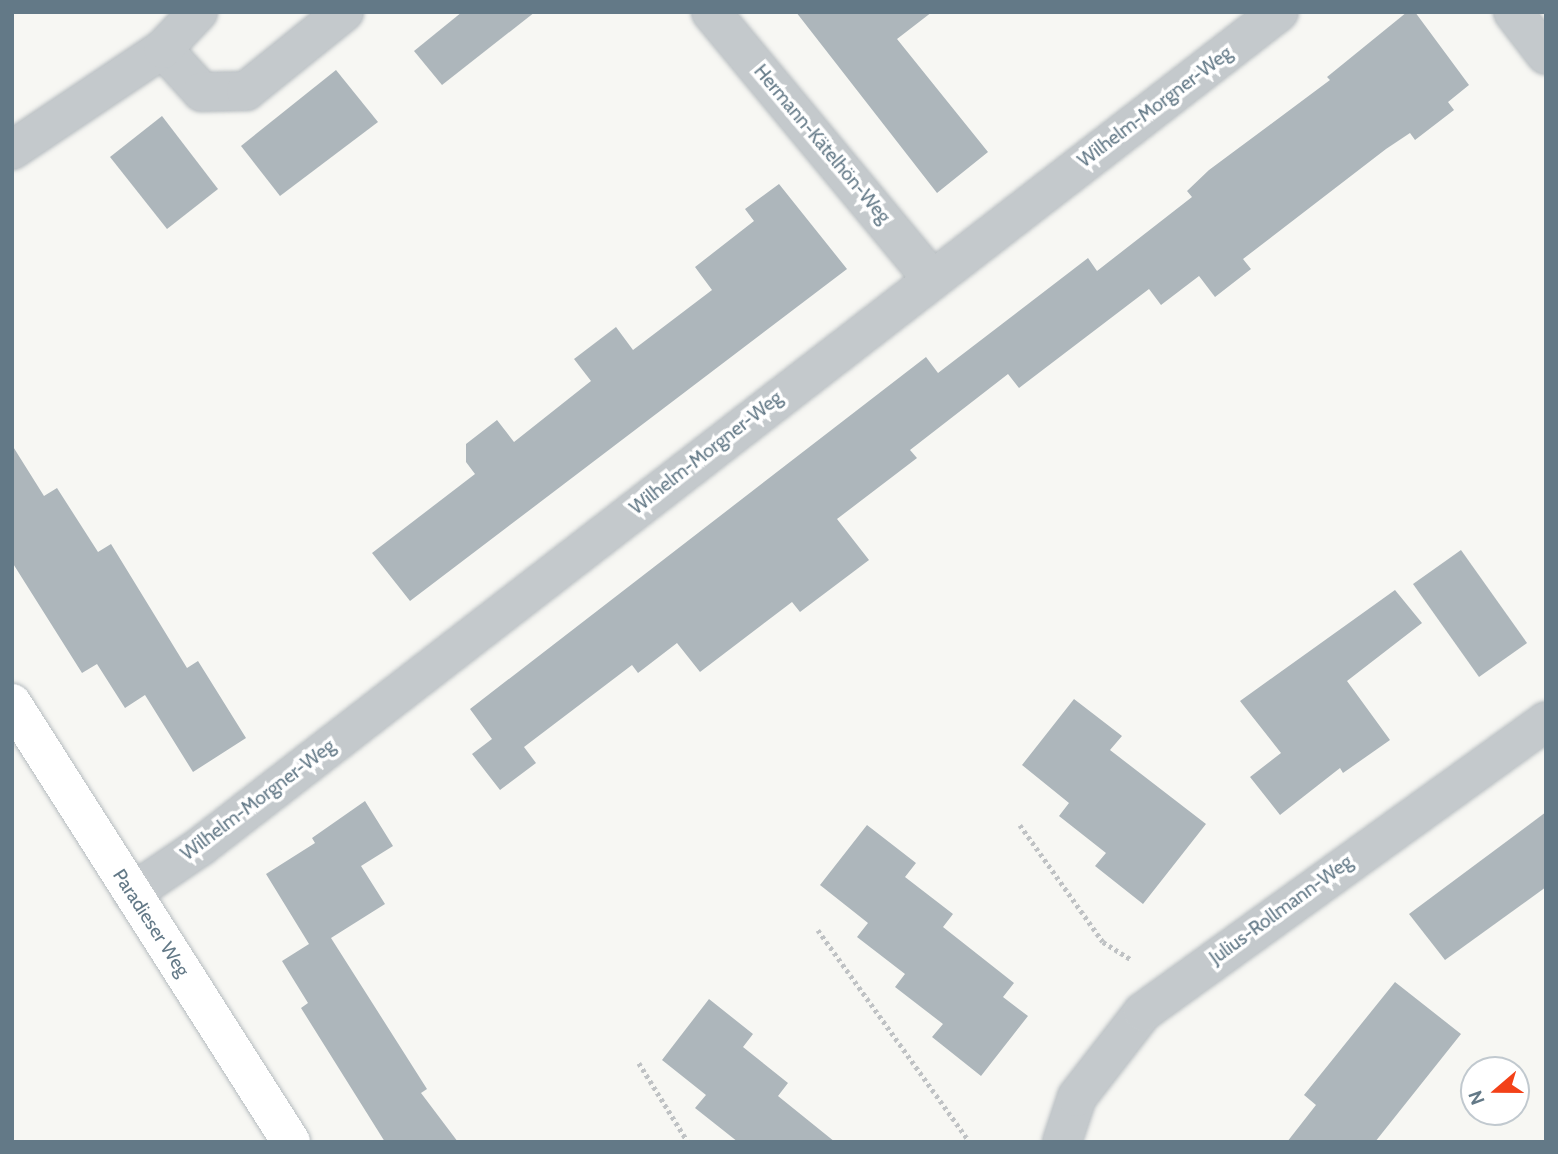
<!DOCTYPE html>
<meta charset="utf-8">
<style>
body{margin:0}
#map{position:relative;width:1558px;height:1154px;overflow:hidden;background:#f7f7f3;font-family:Cabin,sans-serif}
div>[style]{position:absolute}
.building>*{inset:0;background:#adb6bb}
.path>*{height:4.5px;margin-top:-2.25px;transform-origin:0;background:repeating-linear-gradient(90deg,#bfc2c4 0 3.5px,transparent 0 7px)}
.roads{filter:drop-shadow(0 0 2px #b6bcc0) drop-shadow(0 0 2px #b6bcc0)}
.street>*{height:38px;margin:-19px;padding:0 19px;transform-origin:19px;border-radius:19px;background:#c4c9cc}
.secondary>*{height:38px;margin:-19px;padding:0 19px;transform-origin:19px;border-radius:19px;background:#fff}
span{translate:-50% -50%;white-space:nowrap;text-align:center;line-height:1.15;-webkit-text-stroke:7px #fff;paint-order:stroke}
.street-label{font-size:19px;color:#637987}
.frame{position:absolute;inset:0;border:14px solid #637987;pointer-events:none}
.north{position:absolute;left:1460px;top:1056px;width:70px;height:70px;box-sizing:border-box;background:#fff;border:2px solid #c1c9cf;border-radius:50%;rotate:250deg;font-size:19px;font-weight:700;line-height:28px;text-align:center;color:#637987}
.north::after{content:'';display:block;margin:auto;width:24px;height:32px;background:#f34118;clip-path:polygon(50% 0,100% 100%,50% 72%,0 100%)}
</style>
<div id="map">
<div class="building">
<div style="clip-path:polygon(462px 12px,535px 12px,442px 85px,414px 51px)"></div>
<div style="clip-path:polygon(796px 12px,932px 12px,897px 39px,988px 152px,937px 193px)"></div>
<div style="clip-path:polygon(1407px 12px,1415px 12px,1469px 85px,1448px 102px,1454px 110px,1415px 140px,1410px 133px,1386px 149px,1243px 259px,1251px 269px,1215px 297px,1199px 276px,1161px 305px,1149px 289px,1019px 388px,1008px 374px,910px 450px,917px 458px,837px 519px,869px 560px,800px 612px,792px 602px,700px 672px,677px 643px,638px 673px,632px 665px,524px 747px,536px 763px,500px 790px,472px 754px,492px 739px,470px 709px,926px 357px,938px 373px,1088px 258px,1097px 271px,1192px 197px,1187px 191px,1209px 170px,1330px 80px,1327px 77px)"></div>
<div style="clip-path:polygon(336px 70px,378px 122px,280px 196px,241px 146px)"></div>
<div style="clip-path:polygon(162px 116px,218px 189px,167px 229px,110px 157px)"></div>
<div style="clip-path:polygon(779px 184px,847px 269px,410px 601px,372px 553px,475px 474px,466px 462px,466px 444px,497px 420px,514px 442px,591px 381px,574px 359px,616px 327px,633px 350px,712px 290px,695px 267px,754px 221px,745px 209px)"></div>
<div style="clip-path:polygon(12px 445px,44px 496px,57px 488px,98px 552px,111px 544px,187px 668px,198px 661px,246px 738px,193px 772px,145px 695px,125px 708px,97px 664px,82px 673px,12px 562px)"></div>
<div style="clip-path:polygon(1461px 550px,1527px 643px,1479px 677px,1413px 584px)"></div>
<div style="clip-path:polygon(1395px 590px,1422px 623px,1347px 681px,1390px 740px,1343px 773px,1340px 768px,1280px 815px,1250px 777px,1281px 753px,1240px 701px)"></div>
<div style="clip-path:polygon(1074px 699px,1122px 736px,1110px 750px,1206px 824px,1143px 904px,1095px 866px,1106px 853px,1059px 816px,1069px 803px,1022px 765px)"></div>
<div style="clip-path:polygon(365px 801px,393px 846px,361px 866px,385px 904px,331px 938px,427px 1089px,421px 1093px,458px 1142px,385px 1142px,301px 1008px,308px 1003px,282px 961px,309px 944px,266px 874px,315px 843px,312px 838px)"></div>
<div style="clip-path:polygon(1546px 812px,1546px 887px,1445px 960px,1409px 914px)"></div>
<div style="clip-path:polygon(867px 825px,916px 863px,905px 877px,953px 914px,943px 927px,1014px 983px,1003px 997px,1028px 1016px,981px 1076px,932px 1037px,943px 1024px,895px 987px,905px 974px,857px 937px,868px 923px,820px 885px)"></div>
<div style="clip-path:polygon(1395px 982px,1461px 1034px,1375px 1142px,1287px 1142px,1316px 1105px,1304px 1095px)"></div>
<div style="clip-path:polygon(709px 999px,753px 1034px,743px 1047px,788px 1083px,778px 1096px,835px 1142px,738px 1142px,695px 1108px,706px 1095px,662px 1060px)"></div>
</div>
<div class="path">
<div style="left:1020px;top:825px;width:143px;rotate:54.6deg"></div>
<div style="left:1103px;top:942px;width:34px;rotate:32deg"></div>
<div style="left:818px;top:930px;width:261px;rotate:54.4deg"></div>
<div style="left:639px;top:1063px;width:93px;rotate:58.2deg"></div>
</div>
<div class="roads">
<div class="street">
<div style="left:711px;top:12px;width:345px;rotate:50.4deg"></div>
<div style="left:1513px;top:12px;width:54px;rotate:52.5deg"></div>
<div style="left:163px;top:49px;width:58px;rotate:47.8deg"></div>
<div style="left:202px;top:92px;width:44px;rotate:-1.3deg"></div>
<div style="left:246px;top:91px;width:126px;rotate:-38.9deg"></div>
<div style="left:12px;top:150px;width:182px;rotate:-33.8deg"></div>
<div style="left:163px;top:49px;width:51px;rotate:-46.6deg"></div>
<div style="left:132px;top:893px;width:82px;rotate:-34.1deg"></div>
<div style="left:200px;top:847px;width:1364px;rotate:-37.74deg"></div>
<div style="left:1062px;top:1142px;width:47px;rotate:-71.6deg"></div>
<div style="left:1077px;top:1097px;width:108px;rotate:-52.2deg"></div>
<div style="left:1143px;top:1012px;width:497px;rotate:-35.8deg"></div>
</div>
<div class="secondary">
<div style="left:12px;top:703px;width:520px;rotate:57.56deg"></div>
</div>
</div>
<div class="street-label">
<span style="left:1155px;top:107px;rotate:-37deg">Wilhelm-Morgner-Weg</span>
<span style="left:822px;top:144px;rotate:50deg">Hermann-Kätelhön-Weg</span>
<span style="left:706px;top:453px;rotate:-38deg">Wilhelm-Morgner-Weg</span>
<span style="left:258px;top:800px;rotate:-37deg">Wilhelm-Morgner-Weg</span>
<span style="left:1281px;top:910px;rotate:-36deg">Julius-Rollmann-Weg</span>
<span style="left:151px;top:923px;rotate:57deg">Paradieser Weg</span>
</div>
<div class="frame"></div>
<div class="north">N</div>
</div>
